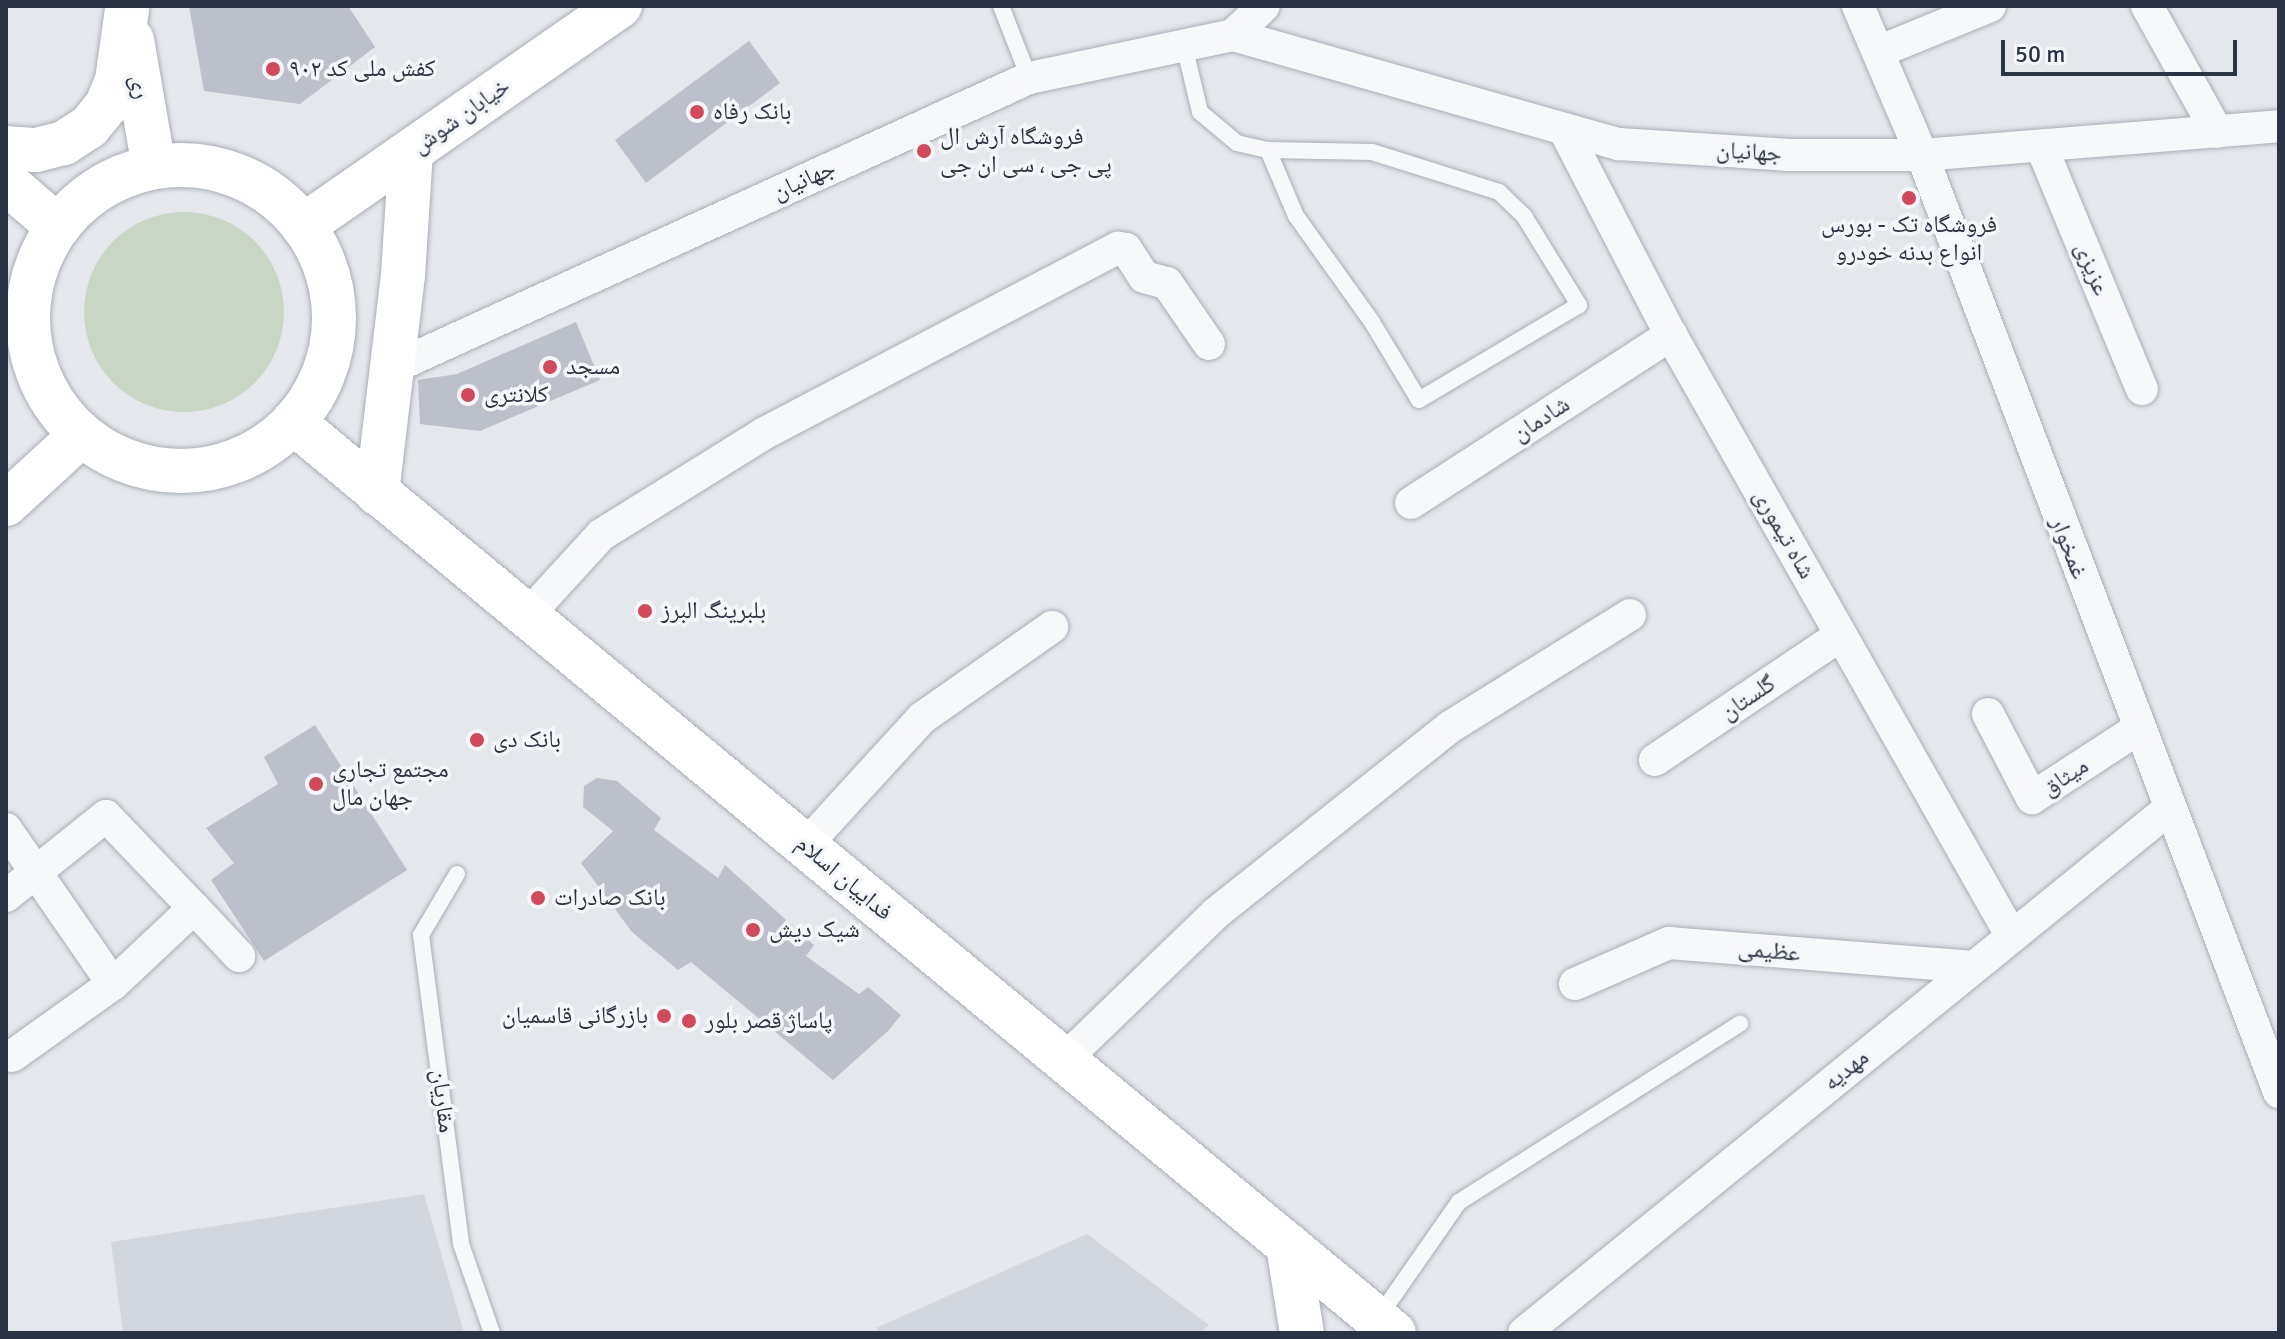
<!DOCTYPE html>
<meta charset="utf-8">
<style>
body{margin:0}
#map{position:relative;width:2285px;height:1339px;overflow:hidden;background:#e4e7ec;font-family:Signika,"Noto Naskh Arabic",sans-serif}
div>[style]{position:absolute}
.built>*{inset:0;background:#d2d6de}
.green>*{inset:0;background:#c9d6c5}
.round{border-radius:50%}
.building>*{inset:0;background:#bbc0ca}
.roads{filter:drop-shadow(0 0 2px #a9aeb7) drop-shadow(0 0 2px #a9aeb7)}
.lane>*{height:16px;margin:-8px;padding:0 8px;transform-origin:8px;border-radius:8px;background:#f7f8fa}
.street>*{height:32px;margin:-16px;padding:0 16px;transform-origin:16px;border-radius:16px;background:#f7f8fa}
.secondary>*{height:44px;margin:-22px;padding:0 22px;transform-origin:22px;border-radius:22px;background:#fff}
.primary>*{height:44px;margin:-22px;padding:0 22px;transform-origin:22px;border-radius:22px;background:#fff}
.primary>.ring{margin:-22px;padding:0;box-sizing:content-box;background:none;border:44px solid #fff;border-radius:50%}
.dots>*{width:22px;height:22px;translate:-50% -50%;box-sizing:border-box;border:4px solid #f4f6f9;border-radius:50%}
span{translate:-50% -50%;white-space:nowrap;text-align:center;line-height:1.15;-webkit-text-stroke:7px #f4f6f9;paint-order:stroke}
.poi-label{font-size:24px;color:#2b3445}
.left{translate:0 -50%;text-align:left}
.right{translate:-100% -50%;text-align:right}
.street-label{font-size:24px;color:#2b3445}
.frame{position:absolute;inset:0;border:8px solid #2b3445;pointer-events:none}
.scale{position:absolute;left:2001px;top:40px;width:236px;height:36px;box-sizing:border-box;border:4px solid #2b3445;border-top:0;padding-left:10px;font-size:24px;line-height:28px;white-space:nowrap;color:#2b3445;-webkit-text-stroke:6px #f4f6f9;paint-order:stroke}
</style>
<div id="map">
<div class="built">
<div style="clip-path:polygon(424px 1194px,464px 1333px,123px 1333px,111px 1242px)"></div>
<div style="clip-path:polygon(1087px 1234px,1209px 1325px,1199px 1333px,880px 1333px,876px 1328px)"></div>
</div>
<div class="green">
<div class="round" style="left:84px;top:212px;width:200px;height:200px"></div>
</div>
<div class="building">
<div style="clip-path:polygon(189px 6px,348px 6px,375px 47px,300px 104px,204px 91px)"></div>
<div style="clip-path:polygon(749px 41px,780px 83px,646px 183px,615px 140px)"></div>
<div style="clip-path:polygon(576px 322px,600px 380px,480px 431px,420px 424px,418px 380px,457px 374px)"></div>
<div style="clip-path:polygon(315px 725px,407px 870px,264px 961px,211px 880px,234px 863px,206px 828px,278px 784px,264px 757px)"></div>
<div style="clip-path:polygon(597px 778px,617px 781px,661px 818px,654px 830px,718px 878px,725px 865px,814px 945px,806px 956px,859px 994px,868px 987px,901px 1015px,888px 1031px,833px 1080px,691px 962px,678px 970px,632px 932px,581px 863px,613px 831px,583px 807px,584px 786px)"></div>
</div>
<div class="roads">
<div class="lane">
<div style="left:1001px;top:6px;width:77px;rotate:68.7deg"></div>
<div style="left:1184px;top:45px;width:69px;rotate:76.6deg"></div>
<div style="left:1200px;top:112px;width:48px;rotate:40deg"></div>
<div style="left:1237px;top:143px;width:32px;rotate:13deg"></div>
<div style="left:1268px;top:150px;width:104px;rotate:1.1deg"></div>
<div style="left:1372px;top:152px;width:133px;rotate:17.5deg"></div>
<div style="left:1499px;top:192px;width:35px;rotate:44deg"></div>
<div style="left:1524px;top:216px;width:105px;rotate:58.3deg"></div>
<div style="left:1579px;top:305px;width:186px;rotate:149.3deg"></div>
<div style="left:1419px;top:400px;width:91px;rotate:-121.1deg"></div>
<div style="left:1372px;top:322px;width:130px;rotate:-125.6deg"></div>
<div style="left:1296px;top:216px;width:72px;rotate:-113deg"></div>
<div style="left:457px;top:874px;width:71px;rotate:120.5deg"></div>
<div style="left:421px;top:935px;width:312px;rotate:82.6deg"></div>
<div style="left:461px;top:1244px;width:94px;rotate:70.8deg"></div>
<div style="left:1378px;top:1318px;width:141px;rotate:-55.1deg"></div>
<div style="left:1459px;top:1202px;width:333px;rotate:-32.4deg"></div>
</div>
<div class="street">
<div style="left:1858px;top:6px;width:162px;rotate:66.8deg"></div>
<div style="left:1922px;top:155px;width:1003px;rotate:69.14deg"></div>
<div style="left:2147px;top:6px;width:144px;rotate:60.9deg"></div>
<div style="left:1233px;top:35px;width:42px;rotate:-43.1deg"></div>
<div style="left:1878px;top:52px;width:121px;rotate:-22.3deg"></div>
<div style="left:1564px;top:129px;width:232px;rotate:62.6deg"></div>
<div style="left:1671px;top:335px;width:690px;rotate:60.46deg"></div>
<div style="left:2042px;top:148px;width:261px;rotate:67.5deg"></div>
<div style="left:390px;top:369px;width:702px;rotate:-24.48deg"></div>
<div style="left:1029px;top:78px;width:208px;rotate:-11.9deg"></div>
<div style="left:1233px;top:35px;width:401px;rotate:15.8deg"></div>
<div style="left:1619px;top:144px;width:168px;rotate:3.7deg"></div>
<div style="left:1787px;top:155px;width:135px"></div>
<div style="left:1922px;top:155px;width:358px;rotate:-4.6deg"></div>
<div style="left:1411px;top:503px;width:310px;rotate:-32.9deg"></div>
<div style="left:527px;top:616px;width:110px;rotate:-47.6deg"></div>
<div style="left:601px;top:535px;width:191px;rotate:-31.9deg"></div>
<div style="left:763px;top:434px;width:401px;rotate:-27.7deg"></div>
<div style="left:1118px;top:248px;width:8px;rotate:7deg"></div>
<div style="left:1126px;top:249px;width:33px;rotate:57deg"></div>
<div style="left:1144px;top:277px;width:24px;rotate:15deg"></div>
<div style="left:1167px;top:283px;width:74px;rotate:55.5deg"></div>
<div style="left:1988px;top:714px;width:95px;rotate:62.4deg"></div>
<div style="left:2032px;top:798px;width:126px;rotate:-33.1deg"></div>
<div style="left:1655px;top:760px;width:224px;rotate:-33.9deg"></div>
<div style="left:6px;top:829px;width:188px;rotate:55.4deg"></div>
<div style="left:805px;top:846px;width:173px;rotate:-47.6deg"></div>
<div style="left:922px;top:718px;width:159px;rotate:-35deg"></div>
<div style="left:6px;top:896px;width:128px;rotate:-38.7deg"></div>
<div style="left:106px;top:816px;width:127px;rotate:46.3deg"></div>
<div style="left:194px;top:908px;width:111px;rotate:136.8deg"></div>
<div style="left:113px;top:984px;width:124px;rotate:144.5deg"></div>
<div style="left:194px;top:908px;width:66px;rotate:46.8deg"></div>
<div style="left:1575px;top:984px;width:103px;rotate:-23.6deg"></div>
<div style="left:1669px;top:943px;width:303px;rotate:4.5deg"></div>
<div style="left:1064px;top:1060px;width:211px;rotate:-44deg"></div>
<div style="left:1216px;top:913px;width:299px;rotate:-38.5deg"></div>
<div style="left:1450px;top:727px;width:212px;rotate:-31.9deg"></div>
<div style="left:1524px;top:1333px;width:831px;rotate:-39.09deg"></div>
</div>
<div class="secondary">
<div style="left:1288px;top:1245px;width:89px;rotate:81deg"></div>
</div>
<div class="primary">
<div style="left:132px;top:40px;width:129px;rotate:80.2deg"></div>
<div style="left:6px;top:148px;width:30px;rotate:4deg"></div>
<div style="left:36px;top:150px;width:29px;rotate:-14deg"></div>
<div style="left:64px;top:143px;width:30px;rotate:-33deg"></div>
<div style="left:89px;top:127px;width:28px;rotate:-51deg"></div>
<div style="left:107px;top:105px;width:27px;rotate:-68deg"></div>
<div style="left:117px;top:80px;width:71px;rotate:-81.9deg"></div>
<div class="ring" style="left:28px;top:165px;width:262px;height:262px"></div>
<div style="left:6px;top:182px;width:69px;rotate:40.9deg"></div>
<div style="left:303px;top:226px;width:386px;rotate:-34.8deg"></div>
<div style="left:293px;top:422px;width:1429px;rotate:39.61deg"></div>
<div style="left:377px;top:493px;width:220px;rotate:-83.2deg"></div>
<div style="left:403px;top:275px;width:123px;rotate:-86.3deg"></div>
<div style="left:6px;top:504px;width:102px;rotate:-42.6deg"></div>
</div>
</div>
<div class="dots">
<div style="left:273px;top:69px;background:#d1495b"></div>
<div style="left:697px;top:112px;background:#d1495b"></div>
<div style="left:924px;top:151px;background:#d1495b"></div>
<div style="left:1909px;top:198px;background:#d1495b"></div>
<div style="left:550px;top:367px;background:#d1495b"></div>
<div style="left:468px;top:395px;background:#d1495b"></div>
<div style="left:645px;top:611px;background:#d1495b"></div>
<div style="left:477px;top:740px;background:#d1495b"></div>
<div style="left:316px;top:784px;background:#d1495b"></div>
<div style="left:538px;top:898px;background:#d1495b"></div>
<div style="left:753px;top:930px;background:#d1495b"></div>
<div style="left:664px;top:1016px;background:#d1495b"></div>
<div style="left:689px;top:1021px;background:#d1495b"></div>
</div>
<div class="poi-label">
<span class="left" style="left:289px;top:69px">کفش ملی کد ۹۰۲</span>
<span class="left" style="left:713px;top:112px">بانک رفاه</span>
<span class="left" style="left:940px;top:151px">فروشگاه آرش ال<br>پی جی ، سی ان جی</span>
<span style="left:1909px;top:239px">فروشگاه تک - بورس<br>انواع بدنه خودرو</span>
<span class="left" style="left:566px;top:367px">مسجد</span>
<span class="left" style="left:484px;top:395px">کلانتری</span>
<span class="left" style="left:661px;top:611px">بلبرینگ البرز</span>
<span class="left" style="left:493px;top:740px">بانک دی</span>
<span class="left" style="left:332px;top:784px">مجتمع تجاری<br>جهان مال</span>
<span class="left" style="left:554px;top:898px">بانک صادرات</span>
<span class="left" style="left:769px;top:930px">شیک دیش</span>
<span class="right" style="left:648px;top:1016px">بازرگانی قاسمیان</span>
<span class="left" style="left:705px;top:1021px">پاساژ قصر بلور</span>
</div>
<div class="street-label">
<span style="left:140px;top:87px;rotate:80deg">ری</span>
<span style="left:461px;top:116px;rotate:-35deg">خیابان شوش</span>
<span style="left:1749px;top:152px;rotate:3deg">جهانیان</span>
<span style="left:804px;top:180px;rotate:-24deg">جهانیان</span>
<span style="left:2092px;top:269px;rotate:68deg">عزیزی</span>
<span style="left:1541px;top:419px;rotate:-33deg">شادمان</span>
<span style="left:1784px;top:534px;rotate:60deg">شاه تیموری</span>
<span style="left:2069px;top:548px;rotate:69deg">غمخوار</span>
<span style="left:1748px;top:698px;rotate:-34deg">گلستان</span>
<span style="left:2065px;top:777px;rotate:-33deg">میثاق</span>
<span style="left:844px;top:878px;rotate:40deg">فداییان اسلام</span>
<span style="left:1769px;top:951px;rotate:5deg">عظیمی</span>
<span style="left:1846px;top:1070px;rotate:-39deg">مهدیه</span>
<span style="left:443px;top:1101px;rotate:83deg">مقاریان</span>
</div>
<div class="frame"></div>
<div class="scale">50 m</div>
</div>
